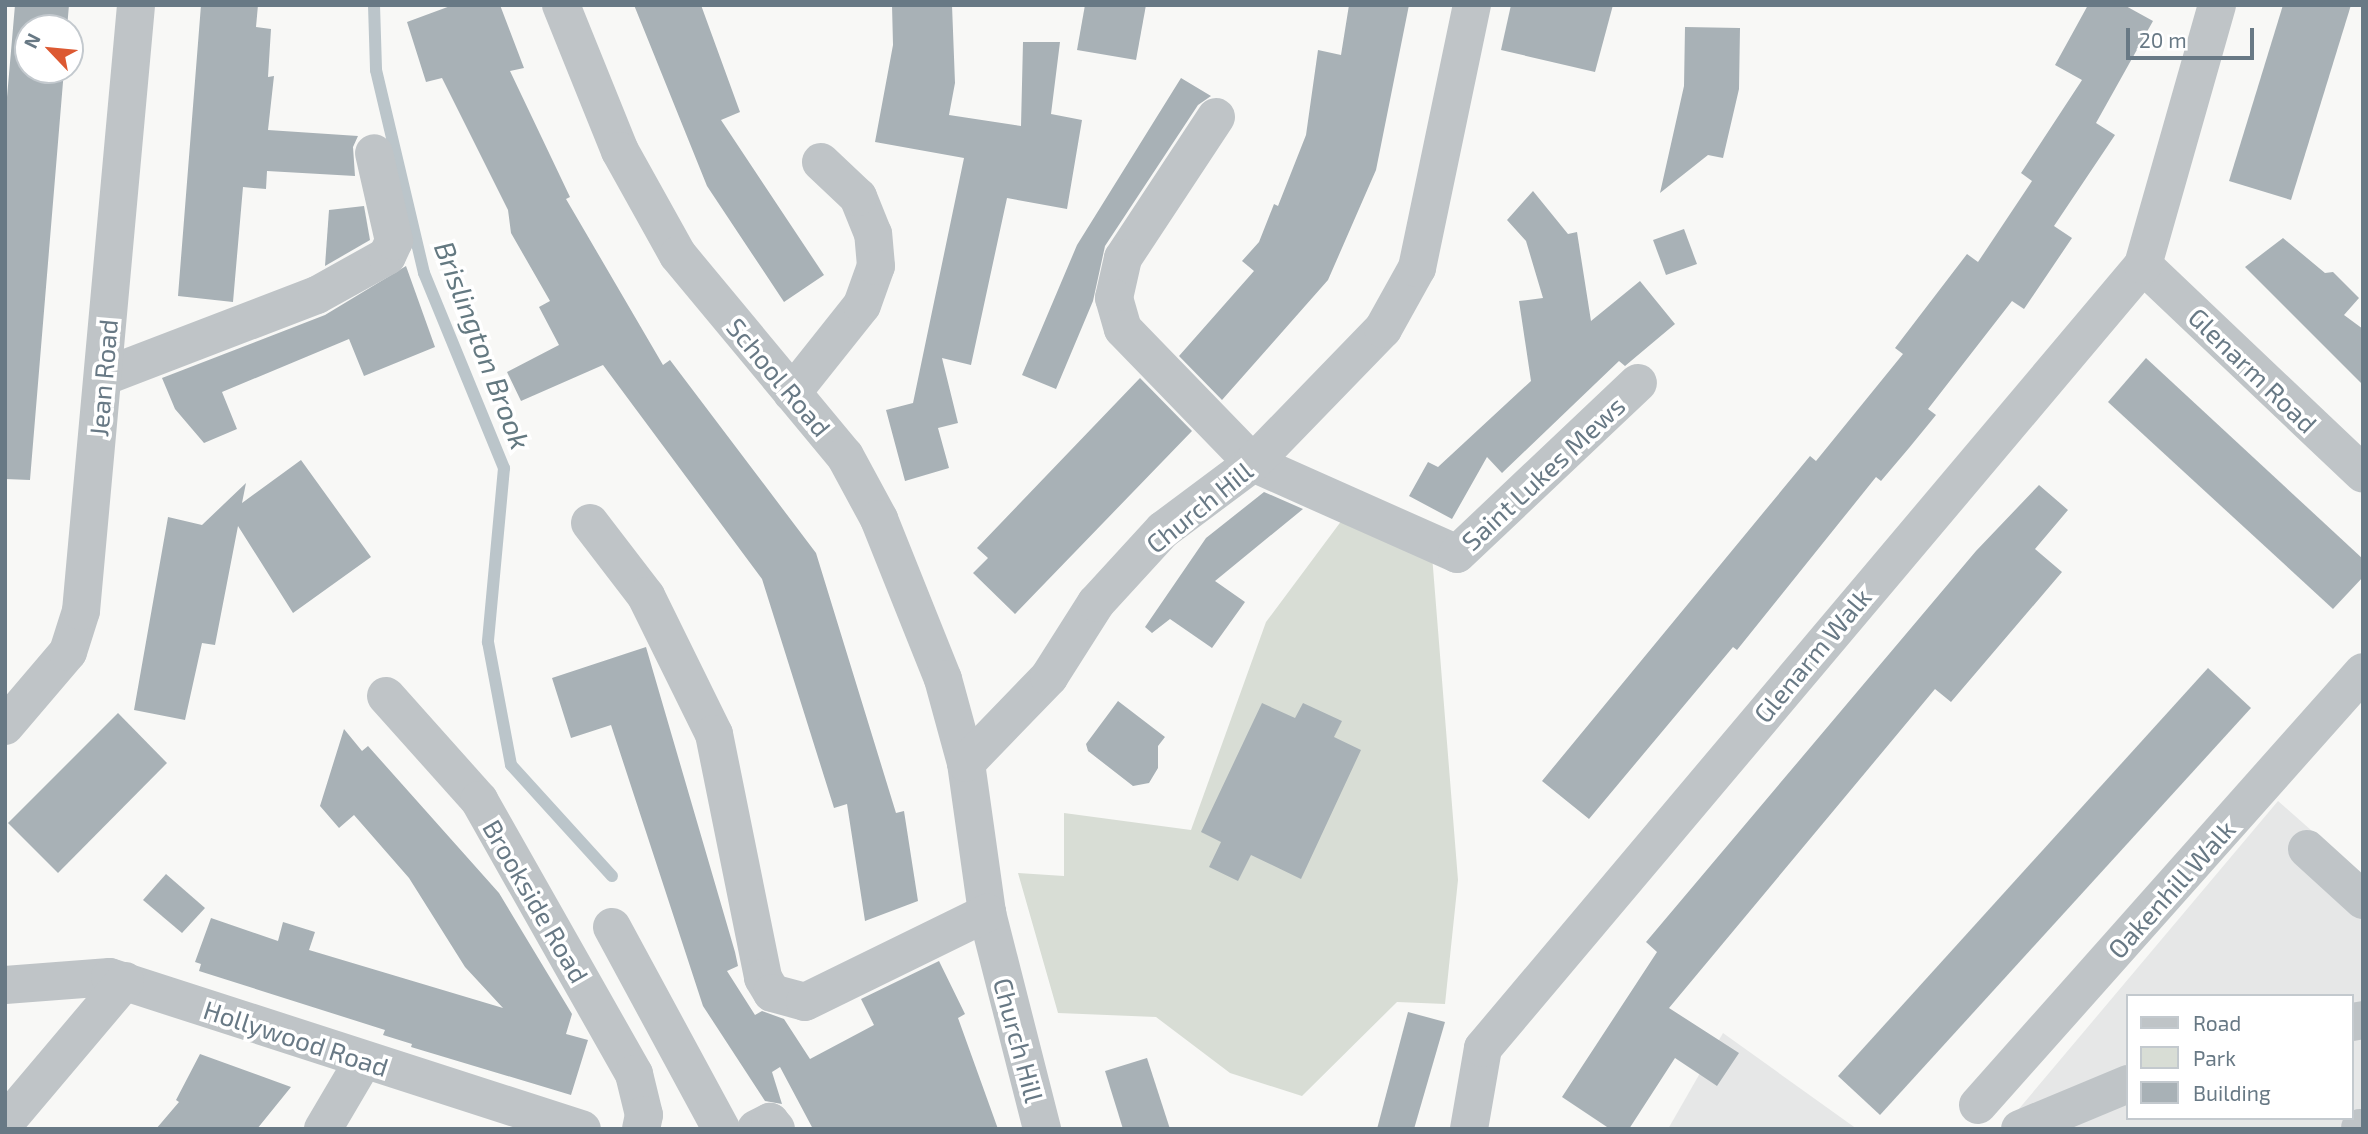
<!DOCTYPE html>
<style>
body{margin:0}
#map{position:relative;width:2368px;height:1134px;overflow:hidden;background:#f8f8f6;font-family:"Exo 2",sans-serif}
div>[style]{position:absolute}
.built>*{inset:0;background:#e6e7e7}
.green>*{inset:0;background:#d8ddd5}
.stream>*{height:12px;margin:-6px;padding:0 6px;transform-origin:6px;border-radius:6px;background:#bbc5ca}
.building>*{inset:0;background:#a8b1b6}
.minor>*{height:38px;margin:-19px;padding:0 19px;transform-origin:19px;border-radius:19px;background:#bfc4c7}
span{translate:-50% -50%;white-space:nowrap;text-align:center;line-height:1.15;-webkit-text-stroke:7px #fff;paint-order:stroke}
.street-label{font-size:26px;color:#687985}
.water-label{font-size:28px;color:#647981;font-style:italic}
.frame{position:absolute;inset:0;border:7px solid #687985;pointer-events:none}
.legend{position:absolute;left:2126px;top:994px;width:228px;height:126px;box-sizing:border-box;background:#fff;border:2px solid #c3c9ce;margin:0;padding:9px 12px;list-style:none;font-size:21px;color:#687985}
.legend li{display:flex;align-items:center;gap:14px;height:35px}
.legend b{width:35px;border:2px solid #c3c9ce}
.north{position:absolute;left:14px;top:14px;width:70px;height:70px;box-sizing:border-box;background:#fff;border:2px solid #c3c9ce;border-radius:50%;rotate:296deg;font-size:19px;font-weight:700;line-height:28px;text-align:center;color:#687985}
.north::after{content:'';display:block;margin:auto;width:24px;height:32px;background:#dc5932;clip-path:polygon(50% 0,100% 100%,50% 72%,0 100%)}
.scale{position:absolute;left:2126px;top:28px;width:128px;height:32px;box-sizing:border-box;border:4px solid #687985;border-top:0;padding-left:9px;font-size:21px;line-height:24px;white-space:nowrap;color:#687985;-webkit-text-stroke:5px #fff;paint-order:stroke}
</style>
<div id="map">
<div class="built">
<div style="clip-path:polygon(evenodd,2278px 801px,2363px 876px,2363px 1129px,2002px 1129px,2278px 801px,2128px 996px,2352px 996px,2352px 1118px,2128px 1118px,2128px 996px)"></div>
<div style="clip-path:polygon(1723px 1033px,1857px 1129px,1668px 1129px)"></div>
</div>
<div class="green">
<div style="clip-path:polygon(1345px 516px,1432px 555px,1458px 880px,1445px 1004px,1397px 1002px,1302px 1096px,1230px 1073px,1156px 1017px,1058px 1013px,1018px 873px,1064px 876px,1064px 813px,1191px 830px,1266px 622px)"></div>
</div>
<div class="stream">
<div style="left:374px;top:5px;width:65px;rotate:88.2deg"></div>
<div style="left:376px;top:70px;width:209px;rotate:76.7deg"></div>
<div style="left:424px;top:273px;width:211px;rotate:67.7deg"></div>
<div style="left:504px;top:468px;width:175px;rotate:95.3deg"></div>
<div style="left:488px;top:642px;width:125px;rotate:79.4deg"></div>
<div style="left:511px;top:765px;width:150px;rotate:47.7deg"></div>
</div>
<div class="building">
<div style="clip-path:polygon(15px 5px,69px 5px,67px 28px,28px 28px,28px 70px,64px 70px,30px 480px,5px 479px,5px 120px)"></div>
<div style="clip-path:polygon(201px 5px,258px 5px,256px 27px,271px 29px,268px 77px,274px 76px,268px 130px,358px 136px,353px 147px,355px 176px,267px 171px,266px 189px,243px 187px,233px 302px,178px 296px)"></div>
<div style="clip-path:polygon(453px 5px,500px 5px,524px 68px,510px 71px,570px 197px,566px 199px,663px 365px,670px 360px,816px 553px,896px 813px,904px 811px,918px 901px,865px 921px,847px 804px,834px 808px,762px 579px,603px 365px,521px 401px,507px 372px,559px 345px,539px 307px,550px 301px,511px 233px,508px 210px,442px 78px,426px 82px,407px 22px)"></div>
<div style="clip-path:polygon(634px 5px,701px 5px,740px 112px,721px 120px,824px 275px,784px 302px,707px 186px)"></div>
<div style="clip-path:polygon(892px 5px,952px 5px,955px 83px,949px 115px,1021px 126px,1023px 42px,1060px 42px,1051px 114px,1082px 120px,1067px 209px,1007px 198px,971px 365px,942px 358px,958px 423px,938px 428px,949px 468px,905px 481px,886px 410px,913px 403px,964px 158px,875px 142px,893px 45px)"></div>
<div style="clip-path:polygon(1085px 5px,1146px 5px,1136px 60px,1077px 50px)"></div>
<div style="clip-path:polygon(1349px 5px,1409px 5px,1376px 170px,1328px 280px,1222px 400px,1179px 356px,1254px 271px,1242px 261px,1259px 242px,1274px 204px,1278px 206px,1306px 135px,1318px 50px,1341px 55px)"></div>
<div style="clip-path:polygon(1511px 5px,1613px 5px,1595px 72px,1501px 50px)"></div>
<div style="clip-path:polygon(2088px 5px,2124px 5px,2153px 21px,2096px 123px,2115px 135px,2054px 226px,2072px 238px,2024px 309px,2012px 301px,1928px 409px,1936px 415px,1909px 448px,1881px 481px,1876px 477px,1737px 650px,1733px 647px,1589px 819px,1542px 781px,1810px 456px,1816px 461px,1903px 354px,1895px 348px,1967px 254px,1978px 262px,2032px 181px,2021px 173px,2082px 80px,2055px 65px)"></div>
<div style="clip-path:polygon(2283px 5px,2351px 5px,2291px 200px,2229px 181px)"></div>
<div style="clip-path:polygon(1685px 27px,1740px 28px,1739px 89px,1723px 158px,1708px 155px,1660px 193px,1684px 86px)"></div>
<div style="clip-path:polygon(1181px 78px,1211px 96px,1198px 105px,1105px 246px,1093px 301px,1056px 389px,1022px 375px,1077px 245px)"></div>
<div style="clip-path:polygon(1533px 191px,1568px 234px,1577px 232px,1591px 321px,1640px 281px,1675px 324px,1625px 366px,1619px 361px,1502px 473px,1487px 457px,1452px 519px,1409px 496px,1428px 462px,1438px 467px,1531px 381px,1519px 301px,1543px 298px,1526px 241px,1507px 220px)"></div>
<div style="clip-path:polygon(364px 206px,370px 240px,325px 266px,329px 210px)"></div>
<div style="clip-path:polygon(1684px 229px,1697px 264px,1666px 275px,1653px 240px)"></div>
<div style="clip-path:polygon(2283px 238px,2325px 273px,2333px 272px,2359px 298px,2344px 315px,2363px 329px,2363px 385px,2245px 267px)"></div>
<div style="clip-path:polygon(406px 266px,435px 347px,364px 376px,349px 339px,222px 392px,237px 429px,204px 443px,175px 409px,162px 378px,325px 315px)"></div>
<div style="clip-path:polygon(2146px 358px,2363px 559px,2363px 577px,2333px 609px,2108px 402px)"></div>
<div style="clip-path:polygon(1140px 378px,1192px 431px,1015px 614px,973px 573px,988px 558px,977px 548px)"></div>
<div style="clip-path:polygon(301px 460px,371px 557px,293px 613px,238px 526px,215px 645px,202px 643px,185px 720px,134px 710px,168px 517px,202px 525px,246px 483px,242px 503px)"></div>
<div style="clip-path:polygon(2039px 485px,2068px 510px,2035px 549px,2062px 572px,1951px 702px,1935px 689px,1669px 1008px,1739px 1053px,1717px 1086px,1675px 1058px,1629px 1129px,1610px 1129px,1562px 1097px,1657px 952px,1646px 942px,1976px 551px)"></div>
<div style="clip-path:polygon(1264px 492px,1303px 509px,1215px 581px,1245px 602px,1212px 648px,1170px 619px,1152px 633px,1145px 627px,1206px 538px)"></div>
<div style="clip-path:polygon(646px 647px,735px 952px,738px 966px,727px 971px,755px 1015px,762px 1011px,784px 1019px,810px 1059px,874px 1025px,861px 999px,939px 961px,965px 1014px,958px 1018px,998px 1129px,813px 1129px,780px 1067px,772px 1072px,782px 1104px,765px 1101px,703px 1006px,611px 725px,571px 738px,552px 678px)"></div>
<div style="clip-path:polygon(2208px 668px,2251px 708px,1880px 1115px,1838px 1076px)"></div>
<div style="clip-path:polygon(1118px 701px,1165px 737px,1158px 746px,1158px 768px,1149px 783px,1133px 786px,1088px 751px,1086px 744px)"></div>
<div style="clip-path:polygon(1262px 703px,1295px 718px,1303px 703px,1342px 721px,1334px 737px,1361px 750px,1301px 879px,1251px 855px,1238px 881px,1209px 867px,1221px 842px,1201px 832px)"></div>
<div style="clip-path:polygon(118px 713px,167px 763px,58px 873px,8px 823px)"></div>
<div style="clip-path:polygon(344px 729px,362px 751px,368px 746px,499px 893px,572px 1014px,566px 1034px,588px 1040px,571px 1095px,411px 1047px,412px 1044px,383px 1035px,385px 1030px,199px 971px,201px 964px,195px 962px,211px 918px,278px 941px,283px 922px,315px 932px,309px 950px,503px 1008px,465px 967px,409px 878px,354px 815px,339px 828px,320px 806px)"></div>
<div style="clip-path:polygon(166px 874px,205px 908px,182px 933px,143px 900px)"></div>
<div style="clip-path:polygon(1408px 1012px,1445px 1022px,1414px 1129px,1377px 1129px)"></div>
<div style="clip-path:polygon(200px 1054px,291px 1087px,257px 1129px,156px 1129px,179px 1102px,176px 1100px)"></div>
<div style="clip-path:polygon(1147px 1058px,1170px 1129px,1123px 1129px,1105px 1071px)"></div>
</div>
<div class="minor">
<div style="left:561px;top:5px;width:157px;rotate:68deg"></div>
<div style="left:620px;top:151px;width:119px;rotate:60.9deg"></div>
<div style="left:678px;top:255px;width:261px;rotate:50.3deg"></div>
<div style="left:845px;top:456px;width:72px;rotate:61.6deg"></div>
<div style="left:879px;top:519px;width:172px;rotate:68.2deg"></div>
<div style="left:943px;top:679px;width:87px;rotate:74.7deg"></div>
<div style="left:966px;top:763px;width:151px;rotate:82deg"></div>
<div style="left:987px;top:913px;width:223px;rotate:75.7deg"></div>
<div style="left:1216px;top:117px;width:169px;rotate:123.4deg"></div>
<div style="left:1123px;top:258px;width:41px;rotate:102.7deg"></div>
<div style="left:1114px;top:298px;width:32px;rotate:74deg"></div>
<div style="left:1123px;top:329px;width:187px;rotate:45.9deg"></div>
<div style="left:1253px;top:463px;width:223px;rotate:24deg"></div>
<div style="left:1457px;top:554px;width:249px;rotate:-43.4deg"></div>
<div style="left:2143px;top:265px;width:303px;rotate:43.5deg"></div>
<div style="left:103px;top:377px;width:229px;rotate:-21deg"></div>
<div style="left:317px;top:295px;width:80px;rotate:-29.1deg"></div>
<div style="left:387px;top:256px;width:17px;rotate:-65deg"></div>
<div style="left:394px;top:241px;width:90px;rotate:-102.8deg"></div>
<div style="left:792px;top:393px;width:112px;rotate:-51.5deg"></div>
<div style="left:862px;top:305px;width:41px;rotate:-70.3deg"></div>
<div style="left:876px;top:266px;width:32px;rotate:-95deg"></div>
<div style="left:873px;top:234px;width:40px;rotate:-112deg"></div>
<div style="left:858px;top:197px;width:51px;rotate:-136.6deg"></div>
<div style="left:590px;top:523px;width:92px;rotate:52.5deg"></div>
<div style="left:646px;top:596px;width:154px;rotate:63.8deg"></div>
<div style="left:714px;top:734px;width:249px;rotate:78.6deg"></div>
<div style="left:763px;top:978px;width:17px;rotate:59deg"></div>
<div style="left:772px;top:993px;width:34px;rotate:15deg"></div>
<div style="left:805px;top:1002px;width:203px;rotate:-26.1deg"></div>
<div style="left:386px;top:696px;width:140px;rotate:48.2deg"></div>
<div style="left:479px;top:800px;width:315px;rotate:60.5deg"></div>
<div style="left:634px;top:1074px;width:42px;rotate:76.3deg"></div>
<div style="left:644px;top:1115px;width:14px;rotate:102deg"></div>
<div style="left:5px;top:726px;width:97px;rotate:-49.6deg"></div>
<div style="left:68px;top:652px;width:43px;rotate:-72.4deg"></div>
<div style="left:81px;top:611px;width:608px;rotate:-84.81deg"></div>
<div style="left:966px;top:763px;width:120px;rotate:-46deg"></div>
<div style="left:1049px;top:677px;width:88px;rotate:-57.6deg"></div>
<div style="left:1096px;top:603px;width:99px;rotate:-47.5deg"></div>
<div style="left:1163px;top:530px;width:112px;rotate:-36.7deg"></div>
<div style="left:1253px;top:463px;width:187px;rotate:-45.9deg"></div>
<div style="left:1383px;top:329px;width:70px;rotate:-60.9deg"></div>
<div style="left:1417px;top:268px;width:269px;rotate:-78.2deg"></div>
<div style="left:2307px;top:849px;width:76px;rotate:42.3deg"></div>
<div style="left:612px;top:927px;width:230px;rotate:61.6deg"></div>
<div style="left:5px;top:985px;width:105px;rotate:-4.4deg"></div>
<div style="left:110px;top:977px;width:496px;rotate:17.9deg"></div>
<div style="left:2352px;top:1022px;width:11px;rotate:-10deg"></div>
<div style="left:1978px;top:1105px;width:579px;rotate:-48.36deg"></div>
<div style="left:5px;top:1123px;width:186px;rotate:-49.8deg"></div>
<div style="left:2360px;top:1128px;width:3px"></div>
<div style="left:323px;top:1129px;width:79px;rotate:-59.5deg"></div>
<div style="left:756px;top:1129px;width:16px;rotate:-27deg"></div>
<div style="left:770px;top:1122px;width:9px;rotate:49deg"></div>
<div style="left:1469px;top:1129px;width:82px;rotate:-80.2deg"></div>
<div style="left:1483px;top:1048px;width:1024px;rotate:-49.87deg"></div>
<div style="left:2143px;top:265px;width:270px;rotate:-74.1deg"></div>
<div style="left:2020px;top:1129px;width:117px;rotate:-22.6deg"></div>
</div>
<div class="street-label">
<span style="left:2253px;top:370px;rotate:44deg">Glenarm Road</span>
<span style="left:779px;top:377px;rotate:50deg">School Road</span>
<span style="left:103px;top:378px;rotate:-85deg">Jean Road</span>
<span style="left:1543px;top:473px;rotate:-43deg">Saint Lukes Mews</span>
<span style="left:1199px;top:507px;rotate:-39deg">Church Hill</span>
<span style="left:1812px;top:655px;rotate:-50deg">Glenarm Walk</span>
<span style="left:2171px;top:889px;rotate:-48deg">Oakenhill Walk</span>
<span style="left:536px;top:901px;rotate:60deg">Brookside Road</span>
<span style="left:296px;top:1038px;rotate:18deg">Hollywood Road</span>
<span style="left:1019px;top:1040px;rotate:75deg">Church Hill</span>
</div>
<div class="water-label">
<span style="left:483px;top:345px;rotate:69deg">Brislington Brook</span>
</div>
<div class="frame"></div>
<ul class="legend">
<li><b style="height:9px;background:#bfc4c7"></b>Road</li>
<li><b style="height:19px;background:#d8ddd5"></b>Park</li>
<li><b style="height:19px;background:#a8b1b6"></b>Building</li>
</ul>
<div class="north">N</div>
<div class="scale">20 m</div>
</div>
